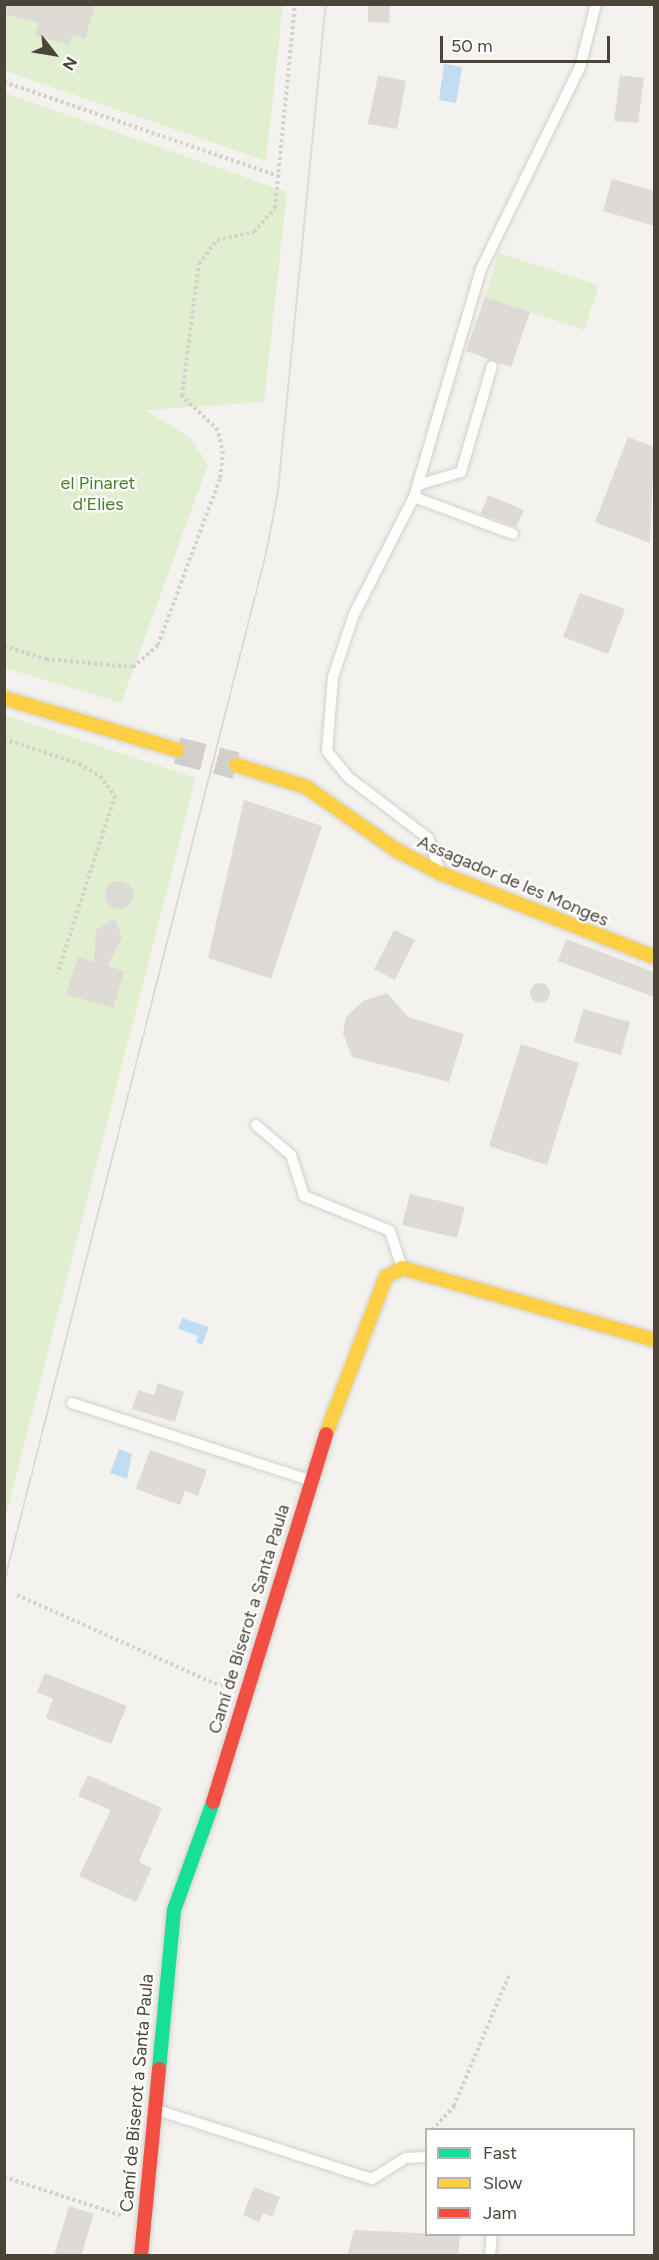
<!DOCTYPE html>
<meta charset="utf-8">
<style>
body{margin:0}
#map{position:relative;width:659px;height:2260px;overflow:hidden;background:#f4f2ee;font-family:Figtree,sans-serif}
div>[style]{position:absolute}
.green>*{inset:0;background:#e1eecf}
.water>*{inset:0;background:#c0ddf1}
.building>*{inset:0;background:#dedbd6}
.round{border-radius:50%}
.secondary-tunnel>*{height:27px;margin-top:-13.5px;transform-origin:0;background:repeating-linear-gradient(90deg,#d2cfca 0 27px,transparent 0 41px)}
.path>*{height:4px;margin-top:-2px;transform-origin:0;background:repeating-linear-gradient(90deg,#d3d2cc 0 3px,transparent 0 6px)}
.roads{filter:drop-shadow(0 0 2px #d2d0cb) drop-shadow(0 0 2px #d2d0cb)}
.lane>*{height:10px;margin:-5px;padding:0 5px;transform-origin:5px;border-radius:5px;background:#fdfdfc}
.fast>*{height:14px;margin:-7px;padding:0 7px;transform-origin:7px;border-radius:7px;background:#16e098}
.slow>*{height:14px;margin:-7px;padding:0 7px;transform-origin:7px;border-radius:7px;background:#ffcf43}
.jam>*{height:14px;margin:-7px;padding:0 7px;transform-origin:7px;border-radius:7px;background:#f24e42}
.tram>*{height:1.5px;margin:-0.75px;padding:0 0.75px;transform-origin:0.75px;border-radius:0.75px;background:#dbdbda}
span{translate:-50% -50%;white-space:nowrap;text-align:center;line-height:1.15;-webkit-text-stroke:4.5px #fff;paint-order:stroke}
.park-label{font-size:18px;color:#4a7f2a}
.street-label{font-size:18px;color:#4b4439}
.frame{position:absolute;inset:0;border:6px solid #4b4439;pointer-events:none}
.legend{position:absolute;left:425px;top:2128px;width:210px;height:108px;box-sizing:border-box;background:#fff;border:2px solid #b7b4b0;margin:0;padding:8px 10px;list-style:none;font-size:18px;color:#4b4439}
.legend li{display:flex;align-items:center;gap:12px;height:30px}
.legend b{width:30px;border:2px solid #b7b4b0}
.north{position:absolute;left:24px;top:24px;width:60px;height:60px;-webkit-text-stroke:4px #fff;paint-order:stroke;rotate:121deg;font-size:16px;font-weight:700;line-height:24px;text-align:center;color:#4b4439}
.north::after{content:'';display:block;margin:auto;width:21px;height:27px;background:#4b4439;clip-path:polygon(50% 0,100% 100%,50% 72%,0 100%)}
.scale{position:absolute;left:440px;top:36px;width:170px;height:27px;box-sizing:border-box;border:3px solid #4b4439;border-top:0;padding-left:8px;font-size:18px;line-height:21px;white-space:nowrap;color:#4b4439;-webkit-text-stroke:4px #fff;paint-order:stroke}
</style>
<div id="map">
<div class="green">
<div style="clip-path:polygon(5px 5px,283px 5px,266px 161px,5px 71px)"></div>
<div style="clip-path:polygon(5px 93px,287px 192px,264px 402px,146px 410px,191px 438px,208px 465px,121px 703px,5px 668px)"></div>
<div style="clip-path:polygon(499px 253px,599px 285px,584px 330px,485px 297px)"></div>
<div style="clip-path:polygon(5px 715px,196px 778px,5px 1519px)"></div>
</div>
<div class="water">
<div style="clip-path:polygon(444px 64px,462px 67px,456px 103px,439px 100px)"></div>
<div style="clip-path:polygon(182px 1318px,209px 1327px,202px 1345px,196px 1342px,198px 1336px,178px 1329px)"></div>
<div style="clip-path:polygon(119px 1449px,132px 1454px,127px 1479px,110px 1473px)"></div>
</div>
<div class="building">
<div style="clip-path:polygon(4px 4px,95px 4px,85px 39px,72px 35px,69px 45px,35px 35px,39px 23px,4px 14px)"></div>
<div style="clip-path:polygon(368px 4px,390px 4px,389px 23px,368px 22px)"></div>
<div style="clip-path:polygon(378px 75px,406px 81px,397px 129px,368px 124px)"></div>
<div style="clip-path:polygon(620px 75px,644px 78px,638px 123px,614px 121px)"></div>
<div style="clip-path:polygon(612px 179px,654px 191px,654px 226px,603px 211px)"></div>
<div style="clip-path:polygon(485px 297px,530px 312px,511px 367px,466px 351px)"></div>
<div style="clip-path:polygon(628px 437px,654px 447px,650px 543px,595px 522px)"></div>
<div style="clip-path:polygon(488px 495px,524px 510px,516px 527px,481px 514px)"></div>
<div style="clip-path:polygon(580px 593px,625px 609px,608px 654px,563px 637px)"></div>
<div style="clip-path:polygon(244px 800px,322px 826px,271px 979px,208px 958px)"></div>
<div class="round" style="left:105px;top:881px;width:28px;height:28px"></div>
<div style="clip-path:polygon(115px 918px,122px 938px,107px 966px,124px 971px,113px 1008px,66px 994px,78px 957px,94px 962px,96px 930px)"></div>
<div style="clip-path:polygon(394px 930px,415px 940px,395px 980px,374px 969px)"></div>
<div style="clip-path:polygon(566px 939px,654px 972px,654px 997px,558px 961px)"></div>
<div class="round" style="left:530px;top:983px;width:20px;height:20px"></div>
<div style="clip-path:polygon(387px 993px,408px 1017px,464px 1034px,449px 1082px,352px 1057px,343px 1033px,346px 1017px,363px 1001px)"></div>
<div style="clip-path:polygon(583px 1009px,630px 1022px,621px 1055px,574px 1042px)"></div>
<div style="clip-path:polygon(521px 1044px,579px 1063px,547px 1165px,489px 1146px)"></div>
<div style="clip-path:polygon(410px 1194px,465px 1207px,457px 1238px,402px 1225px)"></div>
<div style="clip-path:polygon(158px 1383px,184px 1392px,175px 1422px,132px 1409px,138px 1390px,154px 1395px)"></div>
<div style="clip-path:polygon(150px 1450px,207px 1470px,198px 1496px,185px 1491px,180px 1505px,136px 1489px)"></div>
<div style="clip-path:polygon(45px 1673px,127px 1706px,111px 1744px,46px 1718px,53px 1699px,37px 1692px)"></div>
<div style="clip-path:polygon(88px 1775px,162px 1808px,139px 1862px,152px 1868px,136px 1902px,79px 1876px,111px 1810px,78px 1796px)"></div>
<div style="clip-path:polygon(254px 2187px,280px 2197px,272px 2217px,263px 2213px,259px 2222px,243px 2215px)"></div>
<div style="clip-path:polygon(69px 2206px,94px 2214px,81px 2256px,54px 2256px)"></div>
<div style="clip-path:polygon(354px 2230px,460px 2235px,458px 2256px,347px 2256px)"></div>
</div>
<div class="secondary-tunnel">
<div style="left:177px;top:750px;width:61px;rotate:14.3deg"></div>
</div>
<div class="path">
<div style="left:4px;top:82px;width:290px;rotate:18.9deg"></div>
<div style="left:4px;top:646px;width:44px;rotate:17.2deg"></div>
<div style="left:46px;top:659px;width:87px;rotate:5.3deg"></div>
<div style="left:133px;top:667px;width:33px;rotate:-41deg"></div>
<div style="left:158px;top:645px;width:178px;rotate:-69.6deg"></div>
<div style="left:220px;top:478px;width:24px;rotate:-83deg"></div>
<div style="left:223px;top:454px;width:25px;rotate:-102deg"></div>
<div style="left:218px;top:430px;width:50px;rotate:-136.6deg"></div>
<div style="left:182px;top:396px;width:133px;rotate:-82.7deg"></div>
<div style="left:199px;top:264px;width:30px;rotate:-53deg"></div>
<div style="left:217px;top:240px;width:38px;rotate:-12deg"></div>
<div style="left:254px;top:232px;width:32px;rotate:-49deg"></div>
<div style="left:275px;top:208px;width:205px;rotate:-84.4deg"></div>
<div style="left:4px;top:739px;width:79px;rotate:18.4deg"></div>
<div style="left:79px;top:764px;width:24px;rotate:30deg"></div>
<div style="left:100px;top:776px;width:25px;rotate:53deg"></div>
<div style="left:115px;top:796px;width:187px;rotate:108deg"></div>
<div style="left:17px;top:1595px;width:226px;rotate:24.1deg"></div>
<div style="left:432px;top:2130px;width:33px;rotate:-47deg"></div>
<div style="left:454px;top:2106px;width:144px;rotate:-67.2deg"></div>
<div style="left:4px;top:2177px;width:125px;rotate:18.1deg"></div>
</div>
<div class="roads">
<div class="lane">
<div style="left:418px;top:485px;width:45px;rotate:-16.8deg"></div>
<div style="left:461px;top:472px;width:110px;rotate:-73.7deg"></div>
<div style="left:414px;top:497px;width:131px;rotate:117.1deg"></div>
<div style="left:354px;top:614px;width:66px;rotate:108.4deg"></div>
<div style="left:333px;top:677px;width:74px;rotate:94.6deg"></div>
<div style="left:327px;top:751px;width:33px;rotate:51deg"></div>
<div style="left:348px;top:777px;width:101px;rotate:37.3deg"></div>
<div style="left:428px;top:838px;width:35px;rotate:70deg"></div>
<div style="left:513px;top:534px;width:106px;rotate:-159.5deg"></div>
<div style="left:414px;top:497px;width:238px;rotate:-73.6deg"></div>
<div style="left:481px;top:269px;width:225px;rotate:-63.9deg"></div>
<div style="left:580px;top:67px;width:65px;rotate:-75.7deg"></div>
<div style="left:256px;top:1125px;width:46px;rotate:40.6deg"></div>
<div style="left:291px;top:1155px;width:43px;rotate:72.4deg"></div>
<div style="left:304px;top:1196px;width:93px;rotate:22.1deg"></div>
<div style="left:390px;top:1231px;width:38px;rotate:72deg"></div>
<div style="left:72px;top:1403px;width:249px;rotate:18deg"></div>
<div style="left:154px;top:2109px;width:229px;rotate:17.8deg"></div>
<div style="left:372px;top:2179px;width:40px;rotate:-32deg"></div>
<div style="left:406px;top:2158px;width:20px;rotate:-3deg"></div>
<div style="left:490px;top:2256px;width:22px;rotate:-85deg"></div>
</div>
<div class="fast">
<div style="left:159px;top:2069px;width:160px;rotate:-84.6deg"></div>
<div style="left:174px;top:1910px;width:115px;rotate:-70.1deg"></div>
</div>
<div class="slow">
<div style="left:4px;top:698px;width:181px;rotate:16.7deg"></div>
<div style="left:236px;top:765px;width:73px;rotate:17.4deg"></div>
<div style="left:306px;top:787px;width:110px;rotate:35deg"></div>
<div style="left:396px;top:850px;width:50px;rotate:27.6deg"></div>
<div style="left:440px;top:873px;width:230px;rotate:21.4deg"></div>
<div style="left:326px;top:1434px;width:168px;rotate:-69.1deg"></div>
<div style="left:386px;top:1277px;width:18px;rotate:-29deg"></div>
<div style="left:402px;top:1268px;width:262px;rotate:15.9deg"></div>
</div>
<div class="jam">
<div style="left:213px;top:1802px;width:385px;rotate:-72.9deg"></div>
<div style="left:141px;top:2256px;width:188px;rotate:-84.5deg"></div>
</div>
</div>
<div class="tram">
<div style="left:4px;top:1583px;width:1062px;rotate:-75.72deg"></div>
<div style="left:266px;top:554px;width:64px;rotate:-79.2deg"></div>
<div style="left:278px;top:491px;width:489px;rotate:-84.4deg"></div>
</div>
<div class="park-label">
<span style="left:98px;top:494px">el Pinaret<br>d'Elies</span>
</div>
<div class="street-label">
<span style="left:513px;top:881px;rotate:23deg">Assagador de les Monges</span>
<span style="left:249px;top:1619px;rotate:-73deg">Camí de Biserot a Santa Paula</span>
<span style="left:137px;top:2093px;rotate:-85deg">Camí de Biserot a Santa Paula</span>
</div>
<div class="frame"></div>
<ul class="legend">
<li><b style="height:8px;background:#16e098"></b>Fast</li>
<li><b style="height:8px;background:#ffcf43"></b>Slow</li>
<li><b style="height:8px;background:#f24e42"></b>Jam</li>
</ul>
<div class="north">N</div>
<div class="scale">50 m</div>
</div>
